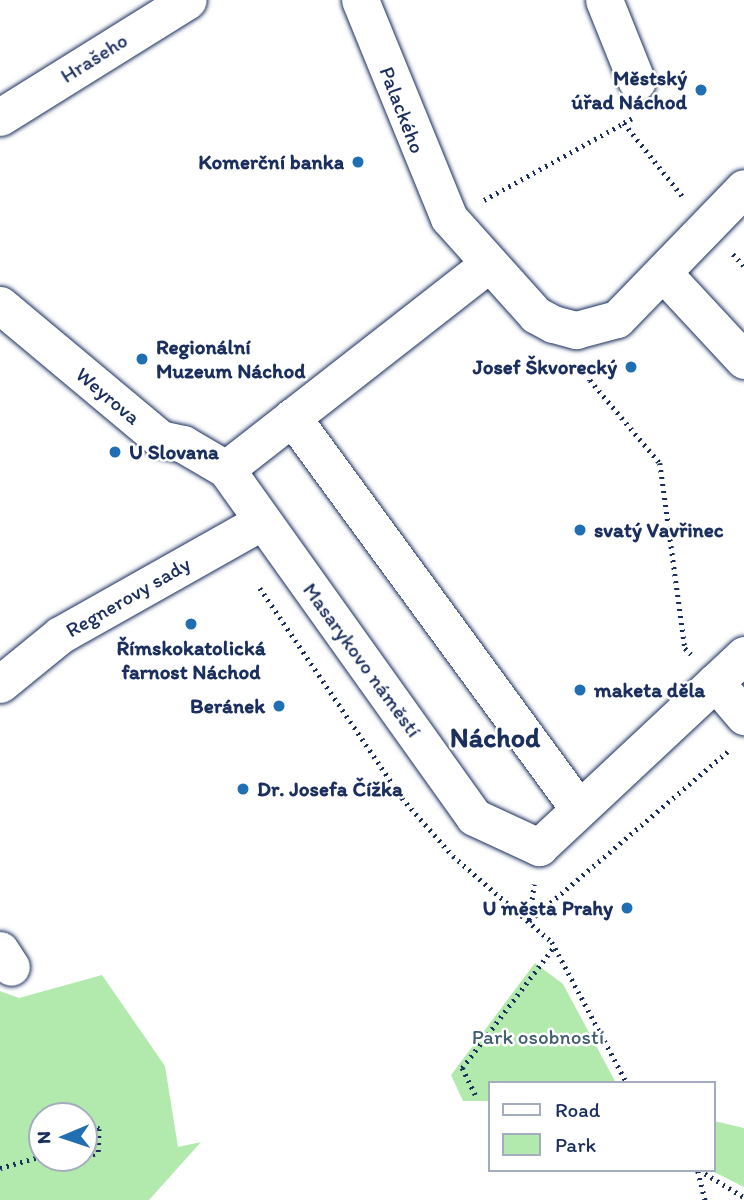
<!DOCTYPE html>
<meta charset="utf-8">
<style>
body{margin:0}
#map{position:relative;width:744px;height:1200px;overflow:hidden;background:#fff;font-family:Itim,sans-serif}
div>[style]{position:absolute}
.green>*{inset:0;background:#b2eaae}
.path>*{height:4.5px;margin-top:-2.25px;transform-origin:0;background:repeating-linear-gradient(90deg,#1b2f5e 0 2px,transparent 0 7px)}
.roads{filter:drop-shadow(0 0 2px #1b2f5e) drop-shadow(0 0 2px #1b2f5e)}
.minor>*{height:37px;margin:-18.5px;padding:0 18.5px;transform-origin:18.5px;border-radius:18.5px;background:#fff}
.dots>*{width:19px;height:19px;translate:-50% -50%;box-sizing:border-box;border:4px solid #fff;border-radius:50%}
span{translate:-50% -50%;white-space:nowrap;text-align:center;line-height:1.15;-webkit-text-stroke:5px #fff;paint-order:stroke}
.street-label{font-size:21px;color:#1b2f5e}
.poi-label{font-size:21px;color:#1b2f5e;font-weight:700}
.right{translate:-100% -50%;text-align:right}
.left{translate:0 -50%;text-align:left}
.park-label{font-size:21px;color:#415e72}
.district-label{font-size:28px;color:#1b2f5e;font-weight:700}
.legend{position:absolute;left:488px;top:1081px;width:228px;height:91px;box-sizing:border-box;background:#fff;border:2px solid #a4acbf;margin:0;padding:9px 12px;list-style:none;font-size:21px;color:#1b2f5e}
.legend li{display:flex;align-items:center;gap:14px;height:35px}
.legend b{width:35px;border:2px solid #a4acbf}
.north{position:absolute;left:28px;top:1102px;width:70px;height:70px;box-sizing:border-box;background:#fff;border:2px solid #a4acbf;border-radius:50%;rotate:268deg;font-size:19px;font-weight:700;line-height:28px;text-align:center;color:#1b2f5e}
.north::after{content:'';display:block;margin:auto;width:24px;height:32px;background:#1f6fb2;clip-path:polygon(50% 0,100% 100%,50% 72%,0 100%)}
</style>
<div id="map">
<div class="green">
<div style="clip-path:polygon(535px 963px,563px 984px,616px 1083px,490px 1083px,490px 1101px,463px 1101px,451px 1075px)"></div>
<div style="clip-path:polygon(evenodd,102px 975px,165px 1066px,178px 1147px,201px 1142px,149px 1200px,0 1200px,0 991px,19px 998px,102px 975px,84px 1116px,84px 1158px,42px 1158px,42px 1116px,84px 1116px)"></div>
<div style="clip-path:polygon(714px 1121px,744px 1128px,744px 1187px,710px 1170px)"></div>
</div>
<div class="path">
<div style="left:632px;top:119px;width:9px;rotate:153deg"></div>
<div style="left:624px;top:123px;width:95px;rotate:51.4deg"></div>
<div style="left:484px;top:200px;width:160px;rotate:-28.8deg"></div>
<div style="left:733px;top:254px;width:16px;rotate:47deg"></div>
<div style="left:586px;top:366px;width:15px;rotate:74deg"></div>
<div style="left:590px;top:380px;width:109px;rotate:49.9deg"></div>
<div style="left:660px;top:463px;width:187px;rotate:82.3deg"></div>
<div style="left:685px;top:648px;width:10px;rotate:45deg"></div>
<div style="left:260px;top:588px;width:254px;rotate:55.9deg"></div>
<div style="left:402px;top:798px;width:77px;rotate:48.7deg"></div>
<div style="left:453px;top:856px;width:131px;rotate:41deg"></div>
<div style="left:552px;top:942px;width:160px;rotate:62deg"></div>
<div style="left:529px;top:920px;width:36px;rotate:-82deg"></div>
<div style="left:529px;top:921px;width:262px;rotate:-40.5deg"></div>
<div style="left:475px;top:1095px;width:30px;rotate:-116deg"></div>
<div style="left:462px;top:1068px;width:152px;rotate:-52.8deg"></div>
<div style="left:67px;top:1158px;width:13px;rotate:13deg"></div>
<div style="left:80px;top:1161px;width:20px;rotate:-27deg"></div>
<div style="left:98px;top:1152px;width:23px;rotate:-88deg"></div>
<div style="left:99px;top:1129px;width:17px;rotate:-155deg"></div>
<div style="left:0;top:1168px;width:44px;rotate:-15.9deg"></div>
<div style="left:699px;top:1170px;width:52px;rotate:31deg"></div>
<div style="left:698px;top:1171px;width:30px;rotate:76deg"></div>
</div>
<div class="roads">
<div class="minor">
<div style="left:360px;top:0;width:235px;rotate:67.8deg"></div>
<div style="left:449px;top:218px;width:130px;rotate:48.1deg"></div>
<div style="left:536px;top:315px;width:19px;rotate:28deg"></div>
<div style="left:553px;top:324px;width:24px;rotate:15deg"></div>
<div style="left:576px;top:330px;width:42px;rotate:-15deg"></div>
<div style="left:617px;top:319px;width:182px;rotate:-45.9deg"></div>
<div style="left:604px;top:0;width:88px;rotate:68.1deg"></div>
<div style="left:0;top:117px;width:221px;rotate:-31.9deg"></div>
<div style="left:665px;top:275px;width:116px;rotate:47.1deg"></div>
<div style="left:0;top:305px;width:209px;rotate:39.9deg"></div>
<div style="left:160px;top:439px;width:24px;rotate:12deg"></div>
<div style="left:183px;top:444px;width:50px;rotate:30.2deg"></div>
<div style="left:226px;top:469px;width:427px;rotate:54.5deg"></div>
<div style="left:474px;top:817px;width:72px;rotate:24.8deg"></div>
<div style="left:539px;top:847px;width:281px;rotate:-43.1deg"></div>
<div style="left:292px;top:417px;width:486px;rotate:53.8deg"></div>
<div style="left:226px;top:469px;width:333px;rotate:-38deg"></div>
<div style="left:715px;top:682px;width:45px;rotate:49.5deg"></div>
<div style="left:0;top:684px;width:77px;rotate:-39.2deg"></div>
<div style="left:60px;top:635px;width:232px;rotate:-29.4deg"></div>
<div style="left:0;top:950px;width:20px;rotate:57deg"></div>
</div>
</div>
<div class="dots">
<div style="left:701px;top:90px;background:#1f6fb2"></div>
<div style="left:358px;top:162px;background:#1f6fb2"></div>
<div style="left:142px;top:359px;background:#1f6fb2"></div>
<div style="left:631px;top:367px;background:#1f6fb2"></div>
<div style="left:115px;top:452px;background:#1f6fb2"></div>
<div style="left:580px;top:530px;background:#1f6fb2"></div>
<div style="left:191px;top:624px;background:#1f6fb2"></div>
<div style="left:580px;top:690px;background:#1f6fb2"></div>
<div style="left:279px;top:706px;background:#1f6fb2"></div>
<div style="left:243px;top:789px;background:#1f6fb2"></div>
<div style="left:627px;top:908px;background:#1f6fb2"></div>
</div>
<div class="street-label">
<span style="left:94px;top:58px;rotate:-32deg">Hrašeho</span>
<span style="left:402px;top:110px;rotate:69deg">Palackého</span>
<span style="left:108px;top:396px;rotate:40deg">Weyrova</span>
<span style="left:128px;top:597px;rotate:-30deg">Regnerovy sady</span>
<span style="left:362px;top:660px;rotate:54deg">Masarykovo náměstí</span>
</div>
<div class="poi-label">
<span class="right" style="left:687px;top:90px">Městský<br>úřad Náchod</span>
<span class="right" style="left:344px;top:162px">Komerční banka</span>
<span class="left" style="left:156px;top:359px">Regionální<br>Muzeum Náchod</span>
<span class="right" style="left:617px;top:367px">Josef Škvorecký</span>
<span class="left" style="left:129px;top:452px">U Slovana</span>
<span class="left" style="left:594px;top:530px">svatý Vavřinec</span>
<span style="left:191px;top:660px">Římskokatolická<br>farnost Náchod</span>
<span class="left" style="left:594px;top:690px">maketa děla</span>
<span class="right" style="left:265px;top:706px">Beránek</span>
<span class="left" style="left:257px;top:789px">Dr. Josefa Čížka</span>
<span class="right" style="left:613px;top:908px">U města Prahy</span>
</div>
<div class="park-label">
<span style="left:538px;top:1037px">Park osobností</span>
</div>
<div class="district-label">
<span style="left:495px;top:737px">Náchod</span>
</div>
<ul class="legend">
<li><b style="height:9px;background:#fff"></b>Road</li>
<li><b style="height:19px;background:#b2eaae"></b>Park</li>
</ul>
<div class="north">N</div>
</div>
